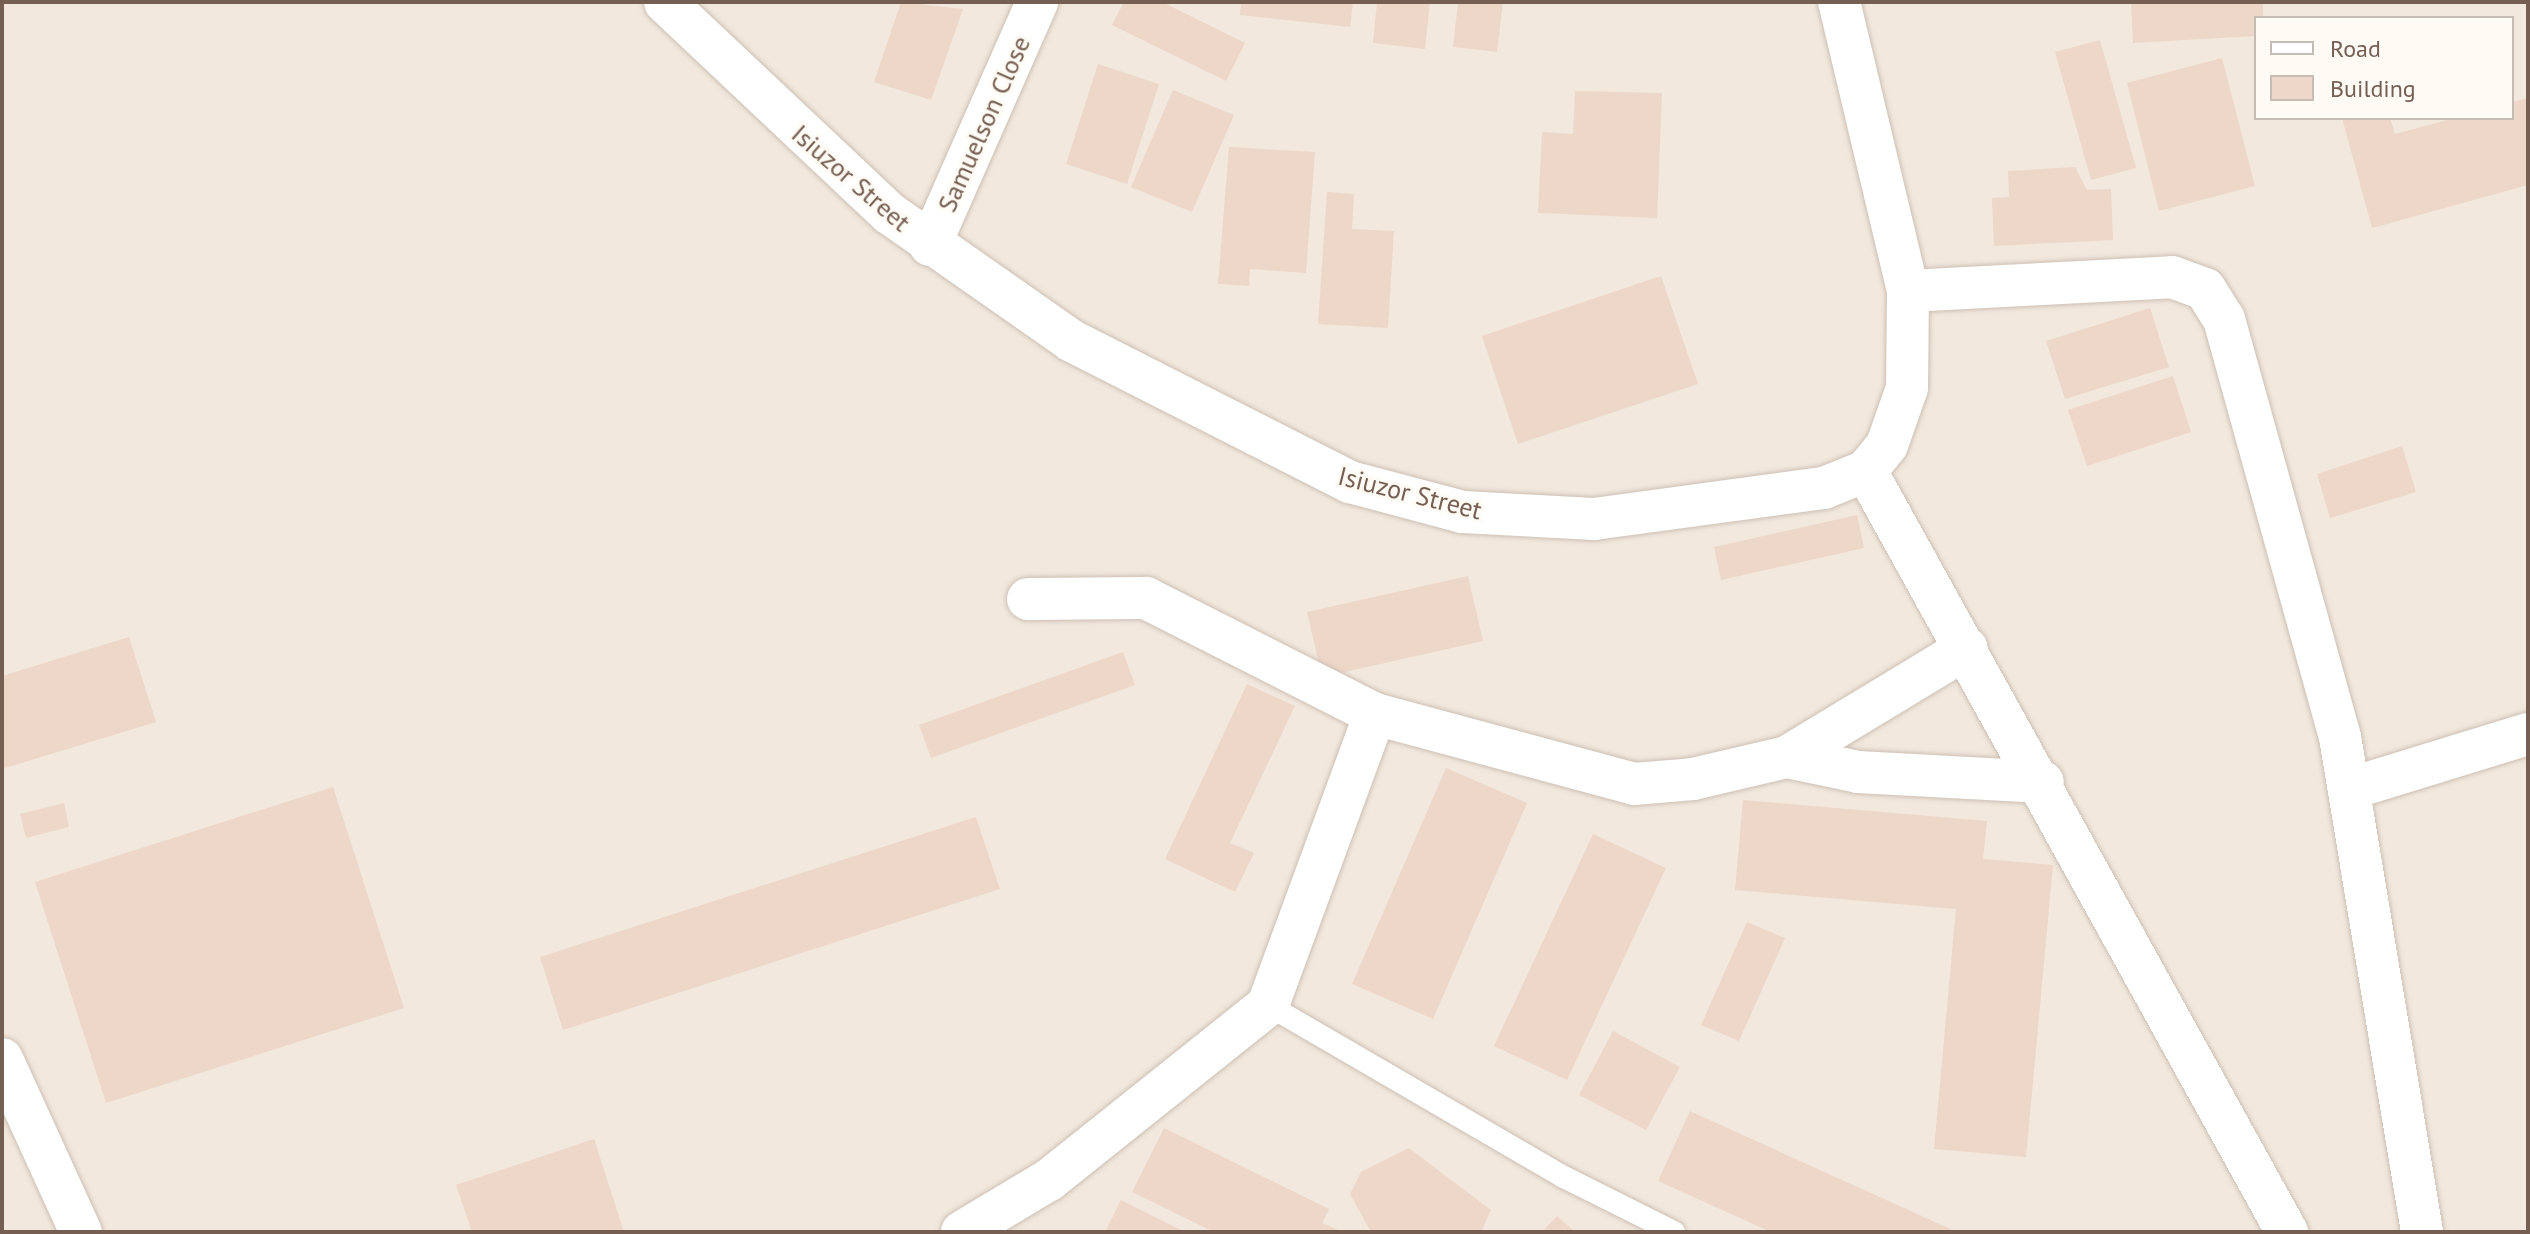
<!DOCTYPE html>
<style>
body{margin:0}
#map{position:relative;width:2530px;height:1234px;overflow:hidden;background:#fbf6ee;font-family:"PT Sans",sans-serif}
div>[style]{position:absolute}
.residential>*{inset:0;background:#f2e8dd}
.building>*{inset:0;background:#edd7c8}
.roads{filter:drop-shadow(0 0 2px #cdbfb4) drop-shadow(0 0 2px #cdbfb4)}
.lane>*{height:22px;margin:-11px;padding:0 11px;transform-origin:11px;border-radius:11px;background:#fff}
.street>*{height:42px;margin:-21px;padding:0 21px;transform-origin:21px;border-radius:21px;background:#fff}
span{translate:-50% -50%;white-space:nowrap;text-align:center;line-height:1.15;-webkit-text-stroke:6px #fefaf4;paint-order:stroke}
.street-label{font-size:26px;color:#755e52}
.frame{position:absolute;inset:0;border:4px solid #755e52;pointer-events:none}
.legend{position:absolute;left:2254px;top:16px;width:260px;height:104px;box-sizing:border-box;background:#fefaf4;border:2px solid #c7bcb3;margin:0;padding:10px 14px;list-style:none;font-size:24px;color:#755e52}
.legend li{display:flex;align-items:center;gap:16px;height:40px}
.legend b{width:40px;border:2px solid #c7bcb3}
</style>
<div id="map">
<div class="residential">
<div style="clip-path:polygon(evenodd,2px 2px,2528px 2px,2528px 1232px,2px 1232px,2px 2px,2256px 18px,2512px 18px,2512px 118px,2256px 118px,2256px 18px)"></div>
</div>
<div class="building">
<div style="clip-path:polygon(901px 2px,963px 9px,931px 100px,874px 82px)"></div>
<div style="clip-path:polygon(1124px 2px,1162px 2px,1245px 43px,1226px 81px,1112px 25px)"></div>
<div style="clip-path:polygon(1241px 2px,1353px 2px,1350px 27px,1240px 15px)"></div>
<div style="clip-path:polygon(1377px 2px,1430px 2px,1425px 49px,1373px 43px)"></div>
<div style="clip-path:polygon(1458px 2px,1503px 2px,1497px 52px,1453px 47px)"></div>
<div style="clip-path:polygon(2131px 2px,2263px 2px,2263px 18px,2256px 18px,2256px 36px,2133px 43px)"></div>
<div style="clip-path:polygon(2100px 40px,2136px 168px,2091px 180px,2055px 52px)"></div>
<div style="clip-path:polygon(2222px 58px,2255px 186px,2159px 211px,2127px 83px)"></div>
<div style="clip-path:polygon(1098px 64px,1159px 84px,1127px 184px,1066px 164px)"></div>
<div style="clip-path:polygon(1173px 90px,1234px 115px,1192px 212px,1131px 187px)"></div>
<div style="clip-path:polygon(1575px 91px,1662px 93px,1657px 218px,1538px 213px,1542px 132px,1573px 134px)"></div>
<div style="clip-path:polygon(2528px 98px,2528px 185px,2372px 228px,2342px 118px,2390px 118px,2395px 134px,2455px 118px,2512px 118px,2512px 102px)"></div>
<div style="clip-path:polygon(1229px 147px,1315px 152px,1306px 273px,1250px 269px,1249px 286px,1218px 284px)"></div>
<div style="clip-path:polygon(2075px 167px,2087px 190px,2111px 189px,2113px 240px,1994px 246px,1992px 198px,2009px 197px,2008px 171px)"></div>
<div style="clip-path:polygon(1327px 192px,1354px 194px,1352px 229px,1394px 231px,1388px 328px,1318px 324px)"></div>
<div style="clip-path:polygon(1661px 276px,1698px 384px,1518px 444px,1482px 336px)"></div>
<div style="clip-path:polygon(2150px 308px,2169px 367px,2065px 399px,2046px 341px)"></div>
<div style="clip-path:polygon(2173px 376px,2191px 432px,2087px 466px,2068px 410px)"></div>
<div style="clip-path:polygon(2402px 446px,2416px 492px,2330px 518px,2317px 474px)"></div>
<div style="clip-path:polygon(1857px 515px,1864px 548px,1721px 580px,1714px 547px)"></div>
<div style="clip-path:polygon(1468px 576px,1483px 641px,1322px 677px,1307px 612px)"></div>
<div style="clip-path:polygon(129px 637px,156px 722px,2px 769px,2px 676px)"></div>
<div style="clip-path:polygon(1123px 652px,1135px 685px,931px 758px,919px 725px)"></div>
<div style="clip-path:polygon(1247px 684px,1295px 706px,1230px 843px,1254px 853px,1235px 892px,1165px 859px)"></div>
<div style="clip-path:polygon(1446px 768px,1527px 803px,1433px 1019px,1352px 984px)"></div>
<div style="clip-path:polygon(333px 787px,404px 1008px,106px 1103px,35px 882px)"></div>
<div style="clip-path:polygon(1743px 800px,1987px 821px,1983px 859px,2053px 865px,2026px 1157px,1934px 1149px,1956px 909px,1735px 890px)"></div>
<div style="clip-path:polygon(64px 803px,69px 827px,26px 838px,20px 814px)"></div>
<div style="clip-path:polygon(976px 817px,1000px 889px,563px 1030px,540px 957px)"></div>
<div style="clip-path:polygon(1593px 834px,1666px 868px,1567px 1080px,1494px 1046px)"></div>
<div style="clip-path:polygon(1747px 922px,1785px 938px,1739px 1041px,1701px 1025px)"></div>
<div style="clip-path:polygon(1613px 1031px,1680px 1067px,1646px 1130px,1579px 1095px)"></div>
<div style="clip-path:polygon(1690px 1111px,1957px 1232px,1771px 1232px,1658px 1181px)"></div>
<div style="clip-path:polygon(1164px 1128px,1329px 1209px,1322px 1223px,1343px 1232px,1214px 1232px,1132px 1192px)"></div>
<div style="clip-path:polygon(594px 1139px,624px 1232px,472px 1232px,456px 1185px)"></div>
<div style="clip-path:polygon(1409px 1148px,1491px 1210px,1481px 1232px,1371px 1232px,1350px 1194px,1361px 1172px)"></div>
<div style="clip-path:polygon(1121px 1200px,1185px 1232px,1105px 1232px)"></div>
<div style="clip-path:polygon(1557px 1216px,1575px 1232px,1542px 1232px)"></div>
</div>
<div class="roads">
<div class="lane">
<div style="left:1268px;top:1005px;width:342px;rotate:30.2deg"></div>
<div style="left:1564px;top:1177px;width:123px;rotate:26.6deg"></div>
</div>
<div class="street">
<div style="left:665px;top:2px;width:308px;rotate:43.3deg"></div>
<div style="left:889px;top:213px;width:223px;rotate:35deg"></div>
<div style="left:1072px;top:341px;width:312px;rotate:26.9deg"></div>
<div style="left:1350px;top:482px;width:117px;rotate:14.9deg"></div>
<div style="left:1463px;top:512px;width:131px;rotate:3.1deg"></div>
<div style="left:1594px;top:519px;width:232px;rotate:-7.7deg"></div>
<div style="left:1824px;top:488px;width:45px;rotate:-22deg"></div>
<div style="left:1866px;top:471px;width:33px;rotate:-51deg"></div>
<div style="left:1887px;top:445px;width:60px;rotate:-70.7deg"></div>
<div style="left:1907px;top:388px;width:97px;rotate:-89.4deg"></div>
<div style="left:1908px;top:291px;width:297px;rotate:-103.4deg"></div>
<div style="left:930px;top:245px;width:266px;rotate:-66.2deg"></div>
<div style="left:1908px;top:291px;width:264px;rotate:-3deg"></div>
<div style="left:2172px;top:277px;width:35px;rotate:20deg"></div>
<div style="left:2205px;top:289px;width:36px;rotate:58deg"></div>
<div style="left:2224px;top:319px;width:434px;rotate:74.5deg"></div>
<div style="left:2340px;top:737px;width:502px;rotate:80.59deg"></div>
<div style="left:1866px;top:471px;width:870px;rotate:61.05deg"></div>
<div style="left:1028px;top:599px;width:118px;rotate:-0.5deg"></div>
<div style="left:1146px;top:598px;width:257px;rotate:26.9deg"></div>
<div style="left:1375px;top:714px;width:268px;rotate:15.1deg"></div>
<div style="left:1634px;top:784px;width:59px;rotate:-4.8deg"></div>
<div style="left:1693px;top:779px;width:97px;rotate:-13.2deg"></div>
<div style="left:1787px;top:757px;width:210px;rotate:-31.2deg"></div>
<div style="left:1787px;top:757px;width:73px;rotate:11.9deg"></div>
<div style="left:1858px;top:772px;width:185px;rotate:3.1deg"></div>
<div style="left:2349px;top:789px;width:187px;rotate:-17.1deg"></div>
<div style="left:2px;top:1059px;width:190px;rotate:65.5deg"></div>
<div style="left:962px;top:1232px;width:101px;rotate:-30.9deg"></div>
<div style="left:1049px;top:1180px;width:280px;rotate:-38.6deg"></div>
<div style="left:1268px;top:1005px;width:310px;rotate:-69.8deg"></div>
</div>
</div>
<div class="street-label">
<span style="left:984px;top:124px;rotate:-66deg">Samuelson Close</span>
<span style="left:851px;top:178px;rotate:41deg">Isiuzor Street</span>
<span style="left:1410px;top:493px;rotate:14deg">Isiuzor Street</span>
</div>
<div class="frame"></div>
<ul class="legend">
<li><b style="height:10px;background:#fff"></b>Road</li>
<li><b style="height:22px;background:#edd7c8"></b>Building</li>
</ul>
</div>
